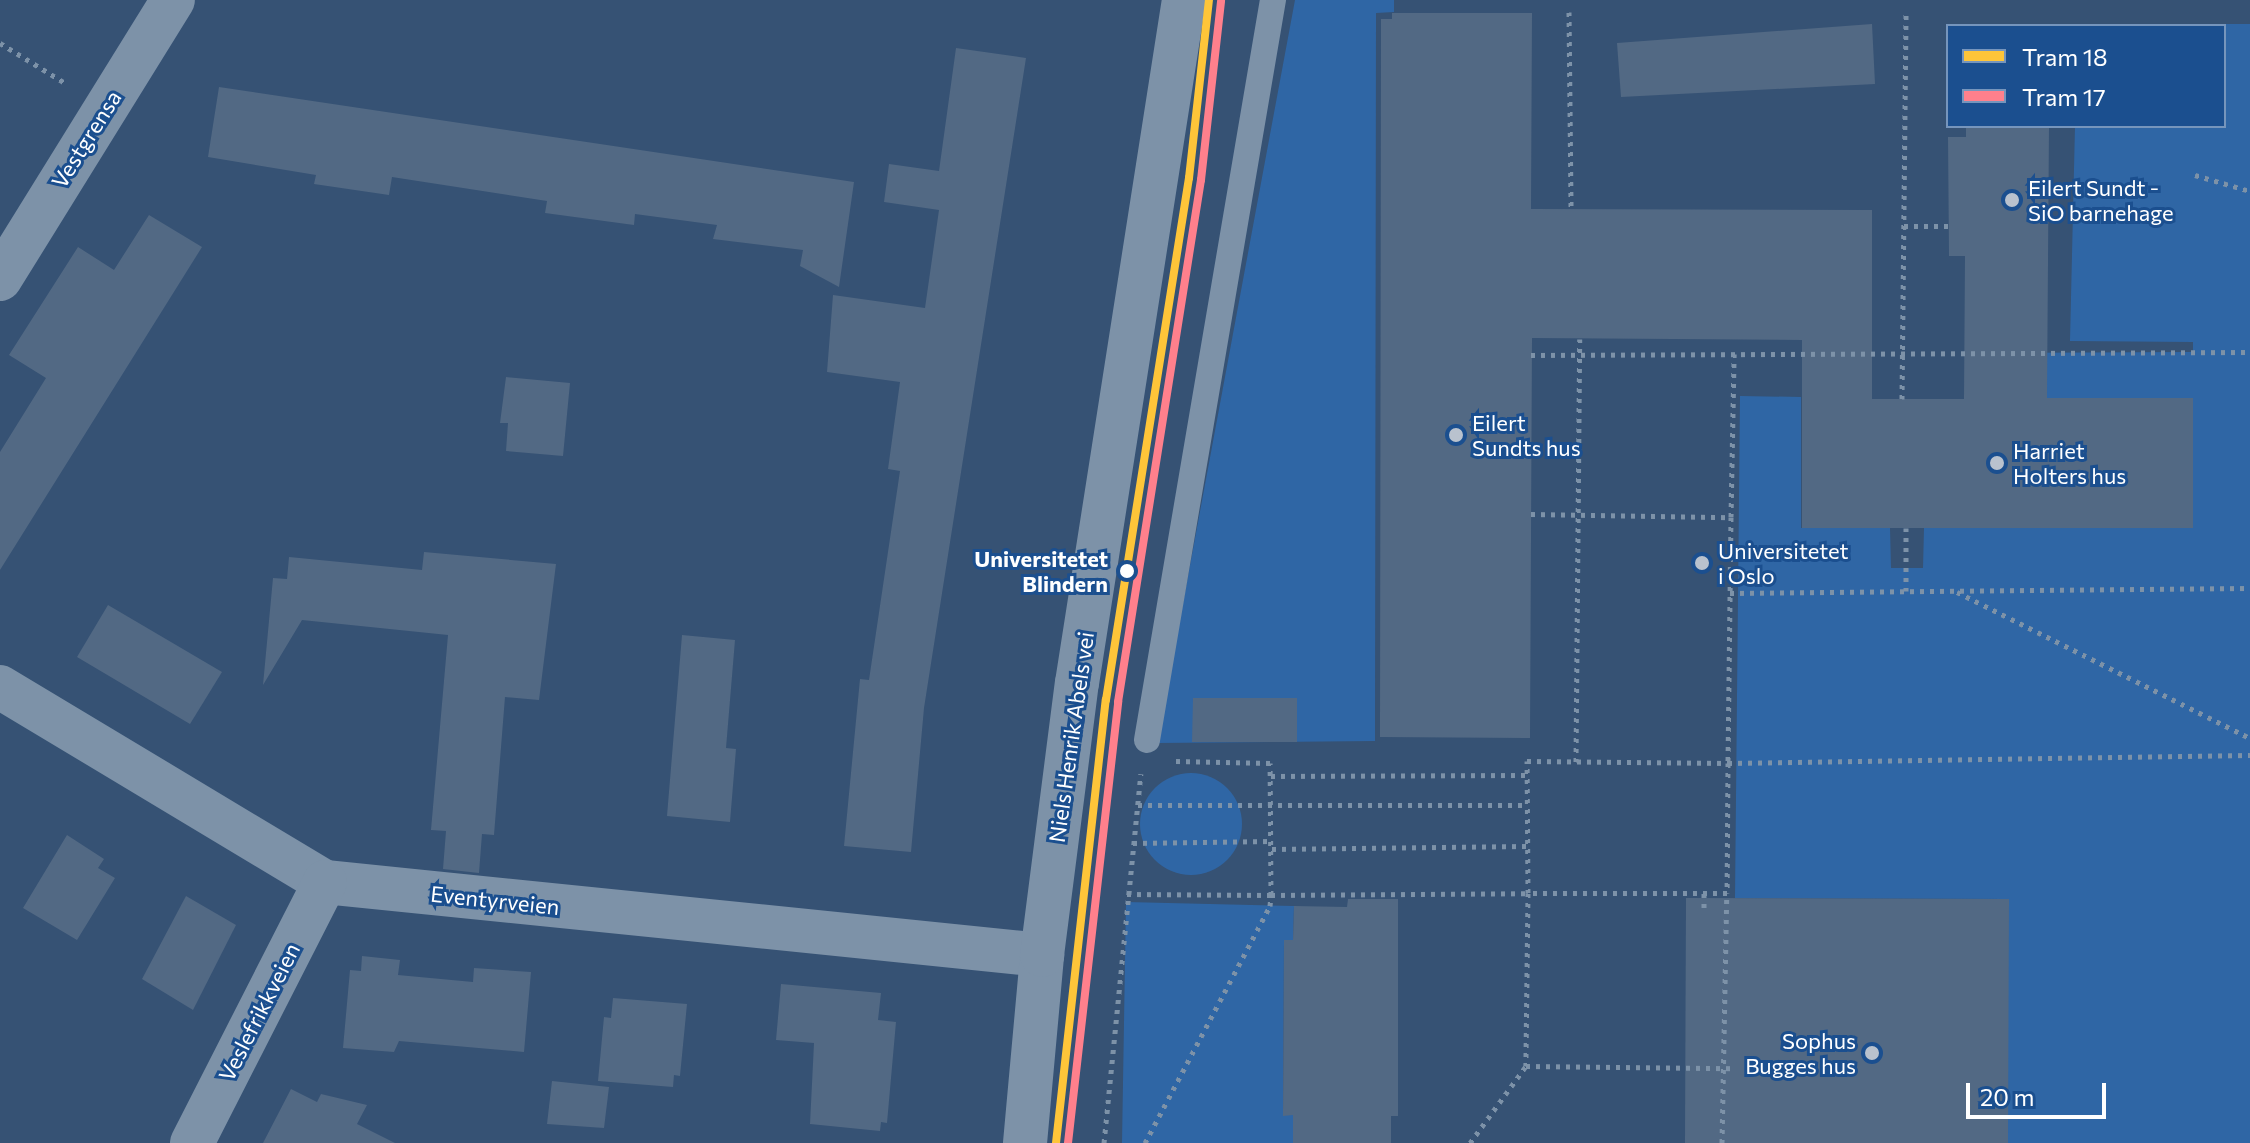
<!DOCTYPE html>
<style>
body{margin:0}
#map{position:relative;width:2250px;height:1143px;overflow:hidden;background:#365274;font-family:Commissioner,sans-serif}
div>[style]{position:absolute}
.green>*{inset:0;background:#2f66a5}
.round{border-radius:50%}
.building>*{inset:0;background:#526984}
.path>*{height:5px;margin-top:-2.5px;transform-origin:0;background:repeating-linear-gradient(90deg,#7d92a8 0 4px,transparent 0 10px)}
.service>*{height:26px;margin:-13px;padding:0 13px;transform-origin:13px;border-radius:13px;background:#7d92a8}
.minor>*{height:44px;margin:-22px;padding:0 22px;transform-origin:22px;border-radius:22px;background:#7d92a8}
.tram-1>*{height:8px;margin:-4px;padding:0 4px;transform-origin:4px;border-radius:4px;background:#fec539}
.tram-2>*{height:8px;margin:-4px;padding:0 4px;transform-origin:4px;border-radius:4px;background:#ff808c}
.dots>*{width:22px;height:22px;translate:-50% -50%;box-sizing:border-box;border:4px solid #1b4f8f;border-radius:50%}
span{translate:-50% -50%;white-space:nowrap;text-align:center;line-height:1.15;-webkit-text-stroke:6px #1b4f8f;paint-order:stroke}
.street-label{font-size:22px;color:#fff}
.poi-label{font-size:22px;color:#fff}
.left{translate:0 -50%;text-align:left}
.right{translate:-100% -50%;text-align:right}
.stop-label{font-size:22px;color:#fff;font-weight:700}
.legend{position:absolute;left:1946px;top:24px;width:280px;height:104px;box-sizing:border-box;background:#1b4f8f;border:2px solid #7695bc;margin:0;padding:10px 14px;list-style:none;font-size:24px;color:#fff}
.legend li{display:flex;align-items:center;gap:16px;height:40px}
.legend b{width:40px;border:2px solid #7695bc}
.scale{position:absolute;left:1966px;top:1083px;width:140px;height:36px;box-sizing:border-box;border:4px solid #fff;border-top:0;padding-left:10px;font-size:24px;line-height:28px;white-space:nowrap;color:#fff;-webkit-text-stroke:6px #1b4f8f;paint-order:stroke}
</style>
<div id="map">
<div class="green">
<div style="clip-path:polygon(1295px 0,1394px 0,1394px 12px,1376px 13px,1375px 741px,1157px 743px)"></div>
<div style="clip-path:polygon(2197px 24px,2250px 24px,2250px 1143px,2007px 1143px,2008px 899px,1735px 898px,1740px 396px,1801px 397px,1801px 528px,1890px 528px,1891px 568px,1923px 568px,1924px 528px,2192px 528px,2192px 399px,1966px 398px,1966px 353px,2193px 352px,2193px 342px,2070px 341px,2075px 126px,2224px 126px,2224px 26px)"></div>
<div class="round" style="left:1140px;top:773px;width:102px;height:102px"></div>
<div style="clip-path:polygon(1126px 902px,1294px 906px,1293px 940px,1284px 940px,1283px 1115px,1293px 1115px,1293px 1143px,1122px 1143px)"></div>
</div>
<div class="building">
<div style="clip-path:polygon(1392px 13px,1532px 13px,1531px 209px,1872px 210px,1872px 399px,1964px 399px,1965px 256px,1949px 256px,1948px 137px,1966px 137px,1966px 126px,2049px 126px,2047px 398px,2193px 398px,2193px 528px,1802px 528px,1802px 340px,1532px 338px,1530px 738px,1380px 737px,1381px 19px,1392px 19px)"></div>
<div style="clip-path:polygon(1872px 24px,1875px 84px,1621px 97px,1617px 43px)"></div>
<div style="clip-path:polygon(956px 48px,1026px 58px,924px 708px,911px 852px,844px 846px,860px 679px,869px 680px,900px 471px,888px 469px,900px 382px,827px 372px,833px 295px,925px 308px,939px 210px,884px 202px,889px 164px,939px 171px)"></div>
<div style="clip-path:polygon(219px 87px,854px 182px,839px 287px,800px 266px,803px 250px,713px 239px,717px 225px,635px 214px,634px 225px,545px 213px,547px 201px,392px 177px,389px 195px,314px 184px,316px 175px,208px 157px)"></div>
<div style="clip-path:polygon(149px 215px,202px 247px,0 570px,0 452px,46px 378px,9px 355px,78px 247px,114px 270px)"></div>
<div style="clip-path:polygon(506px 377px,570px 383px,563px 456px,506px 451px,508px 423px,500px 423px)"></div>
<div style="clip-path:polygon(424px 552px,556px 564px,539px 700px,505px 697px,494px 835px,482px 834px,479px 873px,443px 869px,446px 831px,431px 830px,448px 635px,302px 620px,263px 685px,273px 578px,287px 579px,289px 557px,422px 570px)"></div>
<div style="clip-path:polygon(108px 605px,222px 672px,190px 724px,77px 657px)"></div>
<div style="clip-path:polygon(682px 635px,735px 640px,726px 748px,736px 749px,730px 822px,667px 816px)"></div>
<div style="clip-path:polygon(1193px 698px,1297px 698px,1297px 742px,1192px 742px)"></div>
<div style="clip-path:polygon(67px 835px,104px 859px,98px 868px,115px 878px,77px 940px,23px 908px)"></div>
<div style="clip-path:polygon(186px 896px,236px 925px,193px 1010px,142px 979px)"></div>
<div style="clip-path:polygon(1686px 898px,2009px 899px,2008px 1143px,1685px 1143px)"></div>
<div style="clip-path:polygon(1348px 899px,1398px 899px,1398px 1116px,1391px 1116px,1391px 1143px,1293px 1143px,1293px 1115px,1283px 1116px,1284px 940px,1293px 940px,1294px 906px,1347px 907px)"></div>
<div style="clip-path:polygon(362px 956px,400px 960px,398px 975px,473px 982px,474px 968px,531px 972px,524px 1052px,399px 1041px,394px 1052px,343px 1048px,350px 970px,361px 971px)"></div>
<div style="clip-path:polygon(781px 984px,881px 993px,878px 1020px,896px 1022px,887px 1123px,881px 1122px,880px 1131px,810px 1124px,814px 1043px,776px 1040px)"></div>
<div style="clip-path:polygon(613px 998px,687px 1004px,680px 1076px,674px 1075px,673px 1087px,598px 1081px,604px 1017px,611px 1018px)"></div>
<div style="clip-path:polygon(552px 1081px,609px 1087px,604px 1128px,547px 1124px)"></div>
<div style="clip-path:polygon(291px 1089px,317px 1102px,321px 1094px,367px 1105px,357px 1124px,395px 1143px,263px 1143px)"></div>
</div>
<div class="path">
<div style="left:1569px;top:12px;width:197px;rotate:89.4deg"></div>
<div style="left:0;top:43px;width:79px;rotate:31.5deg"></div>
<div style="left:2195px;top:175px;width:57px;rotate:16.2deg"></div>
<div style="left:1904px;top:226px;width:46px"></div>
<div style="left:1531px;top:355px;width:719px;rotate:-0.24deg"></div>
<div style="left:1902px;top:399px;width:386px;rotate:-89.4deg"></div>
<div style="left:1531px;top:514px;width:200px;rotate:0.9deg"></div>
<div style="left:1731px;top:517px;width:246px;rotate:90.7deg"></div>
<div style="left:1728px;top:763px;width:522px;rotate:-0.88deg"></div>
<div style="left:1731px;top:517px;width:163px;rotate:-88.9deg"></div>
<div style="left:1906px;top:528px;width:63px;rotate:90deg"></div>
<div style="left:1957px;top:592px;width:327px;rotate:26.5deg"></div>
<div style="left:1730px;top:593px;width:520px;rotate:-0.55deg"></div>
<div style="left:1527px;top:761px;width:201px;rotate:0.6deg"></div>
<div style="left:1728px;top:763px;width:130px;rotate:90.4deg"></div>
<div style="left:1727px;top:893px;width:199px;rotate:180deg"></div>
<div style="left:1528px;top:893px;width:132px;rotate:-90.4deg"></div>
<div style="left:1576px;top:762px;width:423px;rotate:-89.5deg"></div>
<div style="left:1271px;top:776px;width:256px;rotate:-0.2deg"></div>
<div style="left:1138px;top:805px;width:388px"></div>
<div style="left:1133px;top:843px;width:139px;rotate:-0.8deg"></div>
<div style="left:1272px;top:849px;width:255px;rotate:-0.7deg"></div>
<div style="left:1704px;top:893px;width:17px;rotate:90deg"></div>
<div style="left:1127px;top:894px;width:144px;rotate:0.4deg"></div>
<div style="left:1271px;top:895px;width:132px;rotate:-90.4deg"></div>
<div style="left:1270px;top:763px;width:94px;rotate:-178.8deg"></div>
<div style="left:1104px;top:1143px;width:371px;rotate:-84.3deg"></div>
<div style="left:1145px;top:1143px;width:268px;rotate:-62.2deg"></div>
<div style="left:1270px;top:906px;width:11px;rotate:-85deg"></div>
<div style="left:1271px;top:895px;width:257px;rotate:-0.4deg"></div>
<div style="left:1528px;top:893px;width:173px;rotate:90.7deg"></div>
<div style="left:1526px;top:1066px;width:208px;rotate:0.6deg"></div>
<div style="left:1470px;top:1143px;width:95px;rotate:-54deg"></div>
<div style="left:1722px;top:1143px;width:250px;rotate:-88.9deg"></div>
</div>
<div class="service">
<div style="left:1147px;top:740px;width:751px;rotate:-80.34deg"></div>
</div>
<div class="minor">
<div style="left:0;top:279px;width:328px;rotate:-58.2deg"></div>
<div style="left:0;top:687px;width:379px;rotate:31deg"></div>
<div style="left:325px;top:882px;width:721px;rotate:5.81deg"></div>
<div style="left:192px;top:1143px;width:293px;rotate:-63deg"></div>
<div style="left:1025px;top:1143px;width:189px;rotate:-84.8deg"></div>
<div style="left:1042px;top:955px;width:274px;rotate:-82.7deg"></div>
<div style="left:1077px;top:683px;width:691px;rotate:-81.1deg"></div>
</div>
<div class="tram-1">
<div style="left:1056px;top:1143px;width:446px;rotate:-83.6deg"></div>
<div style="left:1106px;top:700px;width:529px;rotate:-80.97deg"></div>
<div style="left:1189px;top:178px;width:179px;rotate:-83.6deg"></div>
</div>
<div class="tram-2">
<div style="left:1068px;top:1143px;width:444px;rotate:-83.5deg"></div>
<div style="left:1118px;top:702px;width:529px;rotate:-80.97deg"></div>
<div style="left:1201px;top:180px;width:180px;rotate:-83.6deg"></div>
</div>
<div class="dots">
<div style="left:2012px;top:200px;background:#b9c2ce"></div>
<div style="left:1456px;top:435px;background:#b9c2ce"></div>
<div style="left:1997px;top:463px;background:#b9c2ce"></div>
<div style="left:1702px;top:563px;background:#b9c2ce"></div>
<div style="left:1127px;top:571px;background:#fff"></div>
<div style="left:1872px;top:1053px;background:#b9c2ce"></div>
</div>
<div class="street-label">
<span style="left:86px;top:139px;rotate:-58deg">Vestgrensa</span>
<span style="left:1071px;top:737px;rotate:-82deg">Niels Henrik Abels vei</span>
<span style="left:495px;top:900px;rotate:6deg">Eventyrveien</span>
<span style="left:259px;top:1012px;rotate:-63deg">Veslefrikkveien</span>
</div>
<div class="poi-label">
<span class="left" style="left:2028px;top:200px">Eilert Sundt -<br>SiO barnehage</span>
<span class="left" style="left:1472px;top:435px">Eilert<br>Sundts hus</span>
<span class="left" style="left:2013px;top:463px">Harriet<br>Holters hus</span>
<span class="left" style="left:1718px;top:563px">Universitetet<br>i Oslo</span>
<span class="right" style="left:1856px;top:1053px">Sophus<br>Bugges hus</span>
</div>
<div class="stop-label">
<span class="right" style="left:1108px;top:571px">Universitetet<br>Blindern</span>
</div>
<ul class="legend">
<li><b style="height:10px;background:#fec539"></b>Tram 18</li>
<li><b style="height:10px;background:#ff808c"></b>Tram 17</li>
</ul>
<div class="scale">20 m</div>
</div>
